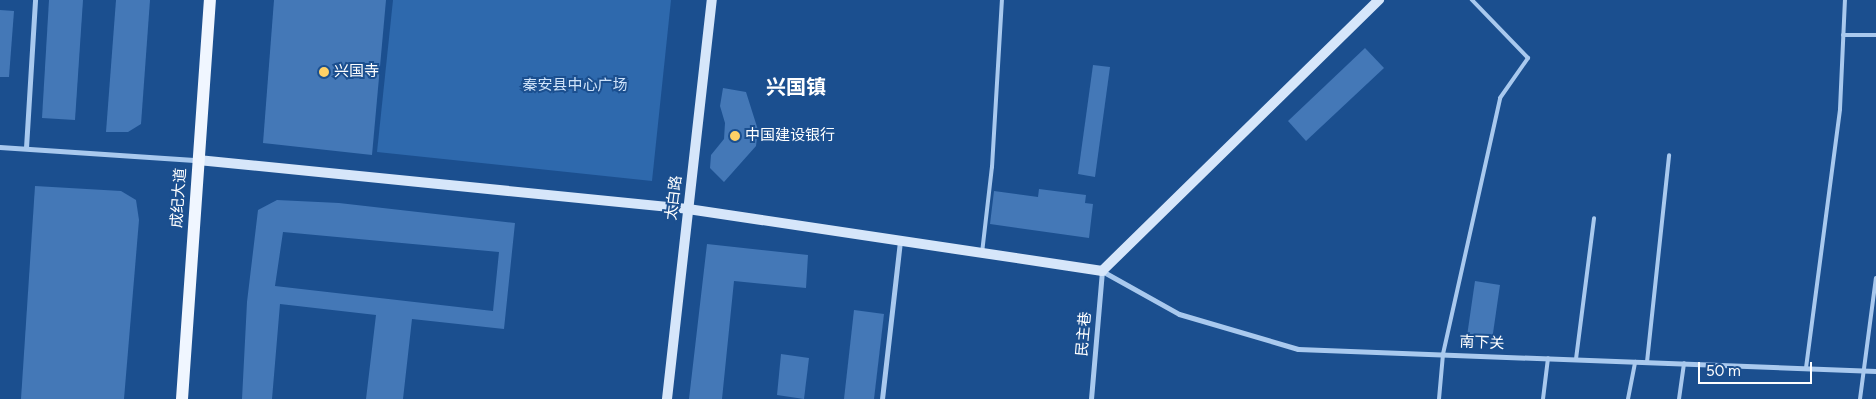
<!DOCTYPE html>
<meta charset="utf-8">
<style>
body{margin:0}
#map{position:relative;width:1876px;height:399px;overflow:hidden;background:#1b4f8f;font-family:Figtree,"Noto Sans SC",sans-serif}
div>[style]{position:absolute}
.green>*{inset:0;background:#2e69ad}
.building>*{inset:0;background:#4478b7}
.service>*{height:4px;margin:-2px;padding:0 2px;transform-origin:2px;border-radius:2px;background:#a9c9ee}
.pedestrian>*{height:4.5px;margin:-2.25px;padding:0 2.25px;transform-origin:2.25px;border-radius:2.25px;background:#a9c9ee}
.minor>*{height:5px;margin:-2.5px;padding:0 2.5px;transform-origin:2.5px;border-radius:2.5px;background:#a9c9ee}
.secondary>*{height:10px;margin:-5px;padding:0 5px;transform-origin:5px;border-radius:5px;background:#d6e6fa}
.primary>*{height:12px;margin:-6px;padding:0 6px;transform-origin:6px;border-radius:6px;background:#f0f6ff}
.dots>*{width:14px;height:14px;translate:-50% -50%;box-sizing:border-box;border:2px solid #1b4f8f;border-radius:50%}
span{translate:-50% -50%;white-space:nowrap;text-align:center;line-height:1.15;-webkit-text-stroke:4px #1b4f8f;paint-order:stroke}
.poi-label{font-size:15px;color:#fff}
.left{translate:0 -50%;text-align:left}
.park-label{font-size:15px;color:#cfe3fa}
.street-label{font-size:15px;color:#fff}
.district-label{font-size:20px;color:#fff;font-weight:700}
.scale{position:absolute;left:1698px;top:362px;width:114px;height:22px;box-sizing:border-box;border:2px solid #fff;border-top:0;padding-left:6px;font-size:15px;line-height:18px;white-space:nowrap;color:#fff;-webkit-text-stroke:4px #1b4f8f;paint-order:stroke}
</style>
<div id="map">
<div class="green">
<div style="clip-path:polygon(393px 0,671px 0,652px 181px,377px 152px)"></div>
</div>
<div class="building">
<div style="clip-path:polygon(49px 0,83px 0,75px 120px,42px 118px)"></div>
<div style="clip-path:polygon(116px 0,150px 0,141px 124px,128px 132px,106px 132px)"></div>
<div style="clip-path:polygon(274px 0,386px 0,372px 155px,263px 143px)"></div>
<div style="clip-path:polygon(0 10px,14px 11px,9px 77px,0 77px)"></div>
<div style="clip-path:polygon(1365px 48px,1384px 68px,1306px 141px,1288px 121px)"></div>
<div style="clip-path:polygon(1093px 65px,1110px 67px,1095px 177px,1078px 174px)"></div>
<div style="clip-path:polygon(723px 88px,746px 92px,758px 130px,756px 146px,724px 182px,710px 168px,711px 155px,724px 139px,725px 123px,720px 106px)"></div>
<div style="clip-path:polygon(35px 186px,121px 191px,136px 200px,139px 220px,124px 399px,21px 399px)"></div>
<div style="clip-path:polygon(1039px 189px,1086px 195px,1085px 203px,1093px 204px,1089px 238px,990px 224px,994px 191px,1038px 197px)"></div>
<div style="clip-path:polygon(evenodd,277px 200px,339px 203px,515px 223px,504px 329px,412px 319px,403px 399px,366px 399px,376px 315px,280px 304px,272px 399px,242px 399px,247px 302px,258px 210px,277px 200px,283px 232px,499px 252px,493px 311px,275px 286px,283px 232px)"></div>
<div style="clip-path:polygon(707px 244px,808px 255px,806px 288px,734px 281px,722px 399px,689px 399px)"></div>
<div style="clip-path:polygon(1475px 281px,1500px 285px,1492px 340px,1467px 336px)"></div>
<div style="clip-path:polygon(854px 310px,884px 314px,874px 399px,844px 399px)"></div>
<div style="clip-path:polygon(781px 354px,809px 358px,804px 399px,777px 395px)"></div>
</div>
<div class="service">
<div style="left:1843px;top:35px;width:33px"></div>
<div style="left:982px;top:253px;width:87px;rotate:-83.4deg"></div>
<div style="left:992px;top:167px;width:167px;rotate:-86.6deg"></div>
<div style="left:1576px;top:359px;width:142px;rotate:-82.7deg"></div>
<div style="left:1647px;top:362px;width:208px;rotate:-83.9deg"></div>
<div style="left:1806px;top:368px;width:261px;rotate:-82.5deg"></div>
<div style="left:1840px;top:109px;width:109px;rotate:-87.4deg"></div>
<div style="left:1439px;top:399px;width:45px;rotate:-84.9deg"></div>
<div style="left:1443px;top:354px;width:262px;rotate:-77.4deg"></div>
<div style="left:1500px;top:98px;width:49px;rotate:-55deg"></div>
<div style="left:1528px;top:58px;width:81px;rotate:-134deg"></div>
<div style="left:1543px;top:399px;width:41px;rotate:-83deg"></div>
<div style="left:1628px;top:399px;width:38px;rotate:-79deg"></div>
<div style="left:1679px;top:399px;width:36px;rotate:-82deg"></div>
<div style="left:1860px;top:399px;width:122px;rotate:-82.5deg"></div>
</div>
<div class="pedestrian">
<div style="left:0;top:147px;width:198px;rotate:3.8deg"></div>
<div style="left:26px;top:148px;width:148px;rotate:-86.5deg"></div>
</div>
<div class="minor">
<div style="left:882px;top:399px;width:159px;rotate:-83.5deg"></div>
<div style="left:1091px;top:399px;width:128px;rotate:-85.1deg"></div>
<div style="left:1102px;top:271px;width:88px;rotate:29.2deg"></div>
<div style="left:1179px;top:314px;width:124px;rotate:16.4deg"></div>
<div style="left:1298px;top:349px;width:578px;rotate:2.18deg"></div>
</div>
<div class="secondary">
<div style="left:198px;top:160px;width:492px;rotate:5.7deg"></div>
<div style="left:688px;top:209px;width:419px;rotate:8.5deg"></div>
<div style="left:1102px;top:271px;width:388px;rotate:-44.4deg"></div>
<div style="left:667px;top:399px;width:402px;rotate:-83.6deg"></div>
</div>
<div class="primary">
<div style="left:182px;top:399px;width:400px;rotate:-86deg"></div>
</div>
<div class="dots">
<div style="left:324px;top:72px;background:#ffd166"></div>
<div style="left:735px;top:136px;background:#ffd166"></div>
</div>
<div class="poi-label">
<span class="left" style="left:334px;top:72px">兴国寺</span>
<span class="left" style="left:745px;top:136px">中国建设银行</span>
</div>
<div class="park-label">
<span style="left:575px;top:86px">秦安县中心广场</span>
</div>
<div class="street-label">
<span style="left:179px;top:198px;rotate:-86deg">成纪大道</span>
<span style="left:674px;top:198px;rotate:-83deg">太白路</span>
<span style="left:1084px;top:334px;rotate:-85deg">民主巷</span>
<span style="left:1482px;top:343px;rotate:2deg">南下关</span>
</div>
<div class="district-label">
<span style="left:796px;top:87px">兴国镇</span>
</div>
<div class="scale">50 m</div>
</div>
